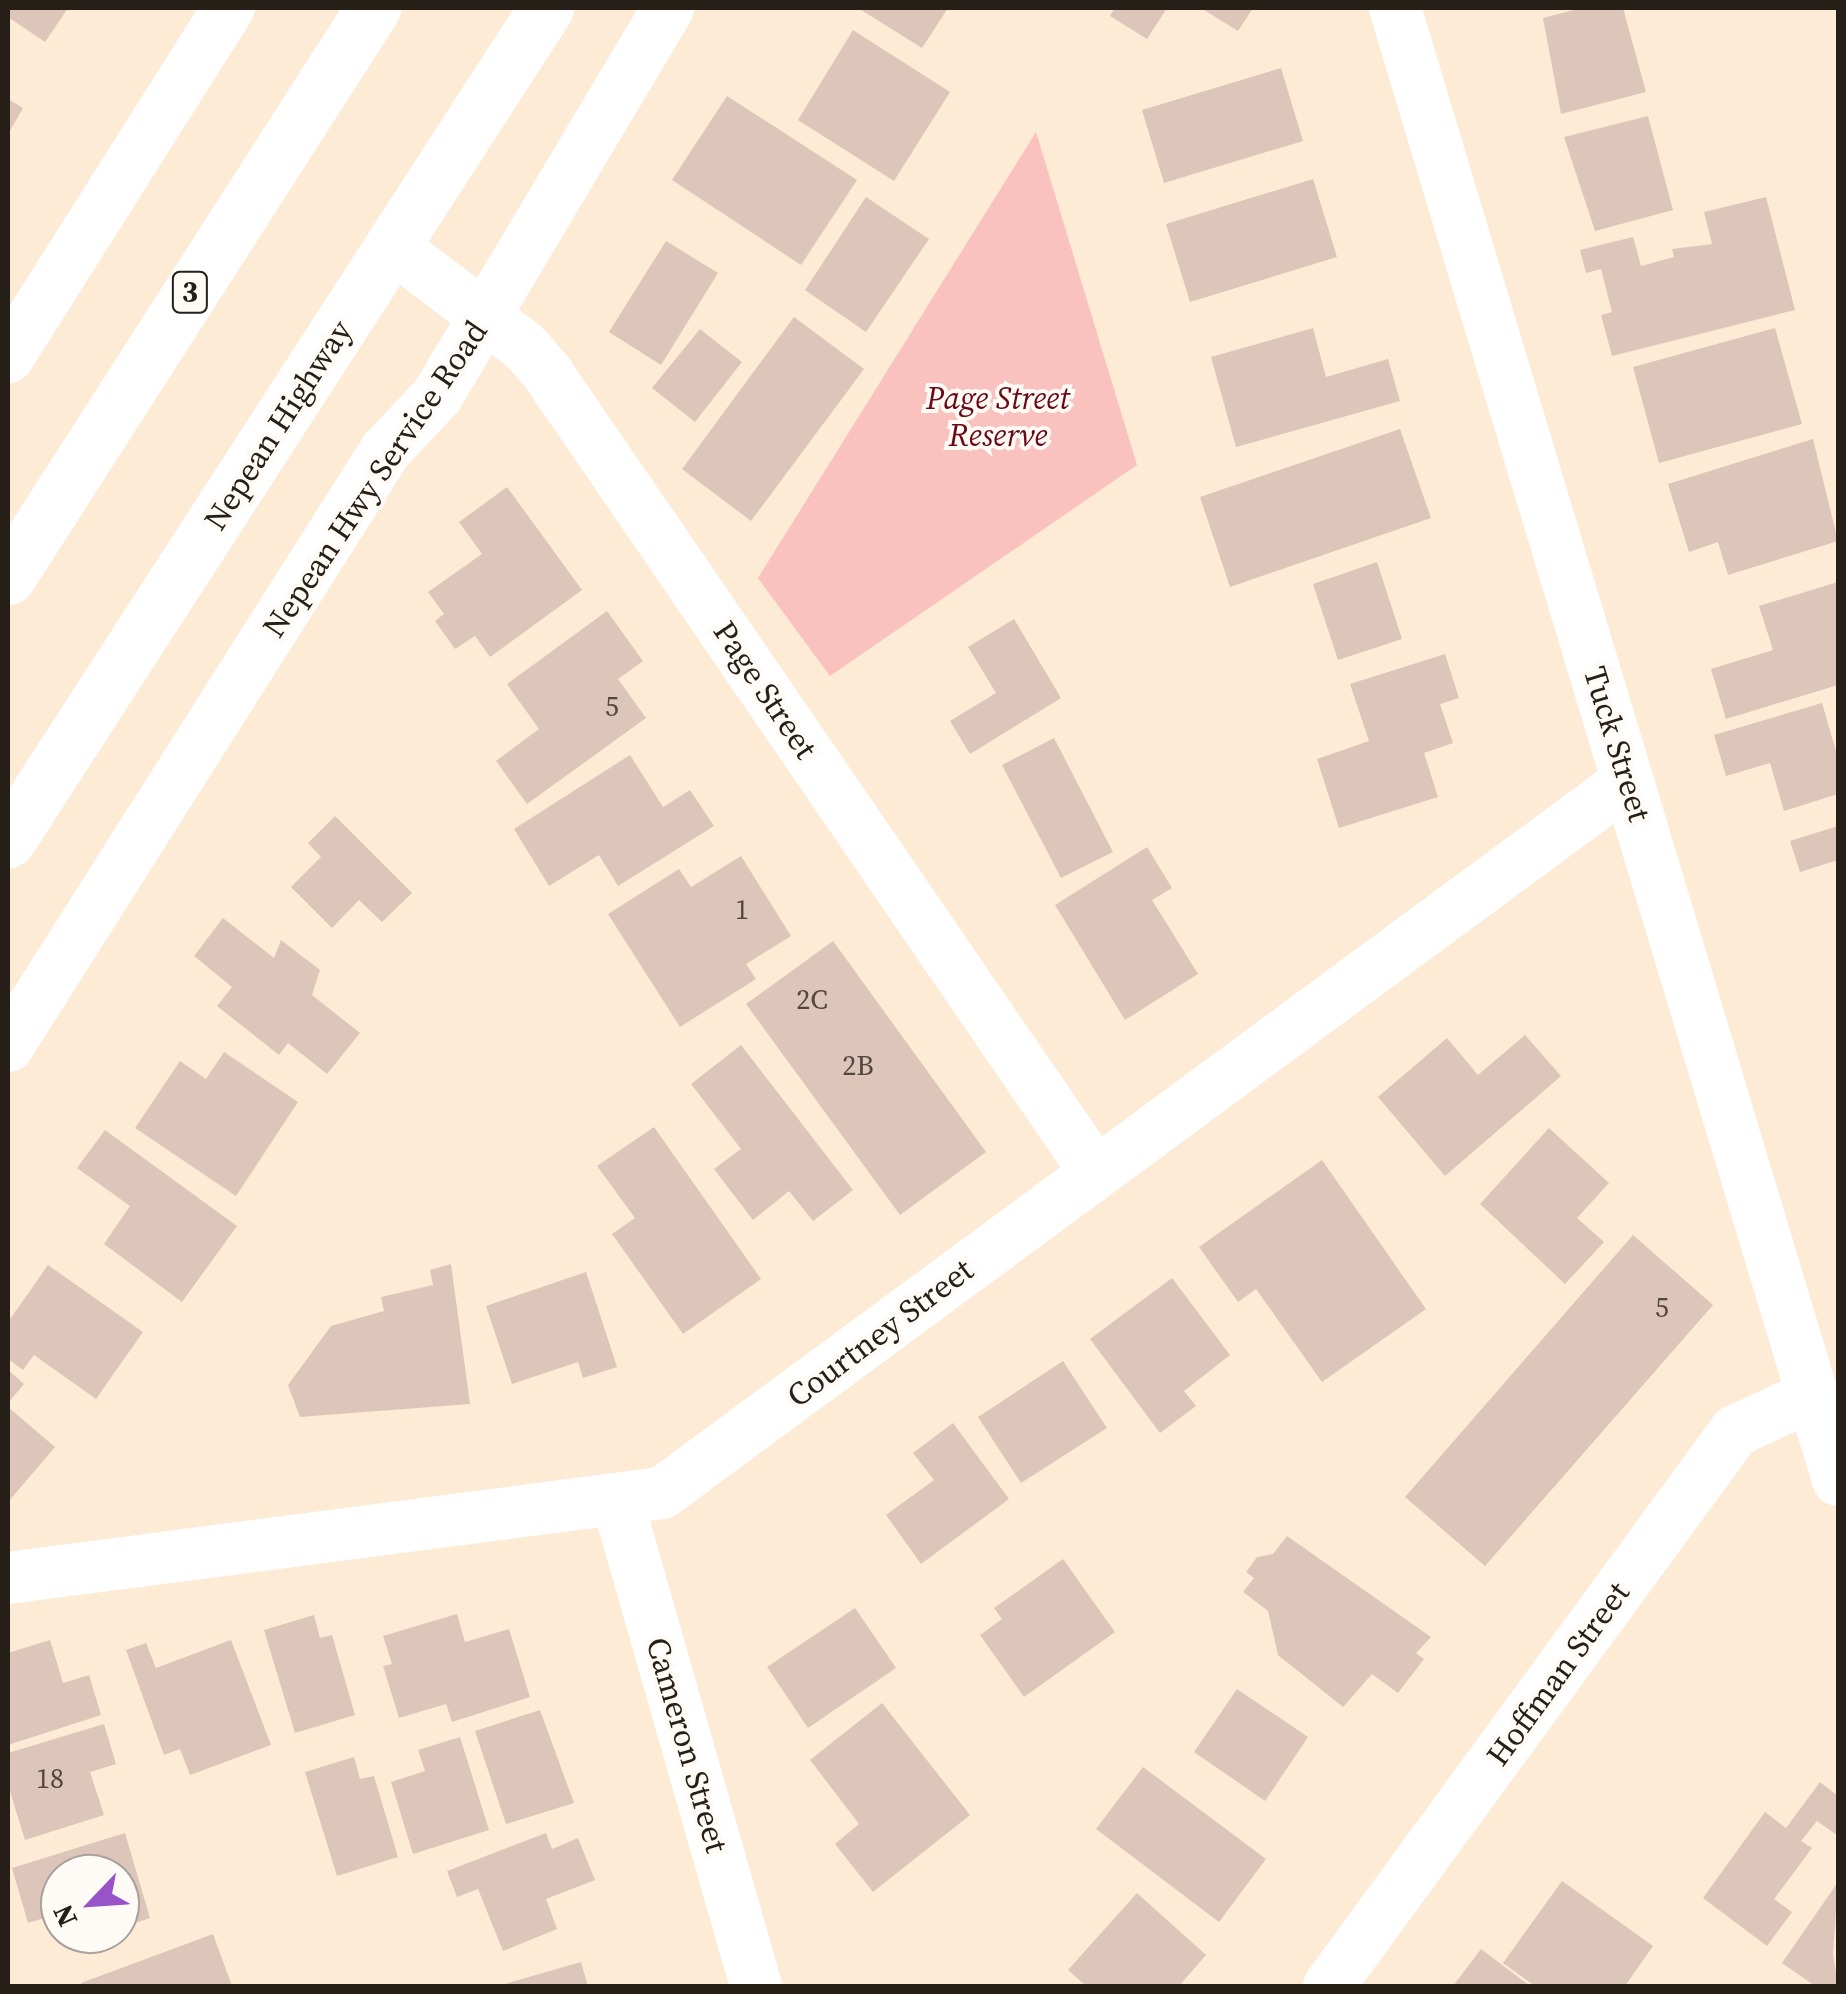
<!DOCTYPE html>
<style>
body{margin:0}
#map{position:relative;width:1846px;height:1994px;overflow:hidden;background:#fdebd6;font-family:"Source Serif 4",serif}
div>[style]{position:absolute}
.green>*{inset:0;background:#f9c2bf}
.building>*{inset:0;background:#dec5b9}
.minor>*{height:52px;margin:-26px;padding:0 26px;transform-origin:26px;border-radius:26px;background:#fff}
.trunk>*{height:55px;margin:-27.5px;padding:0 27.5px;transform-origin:27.5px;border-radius:27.5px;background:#fff}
span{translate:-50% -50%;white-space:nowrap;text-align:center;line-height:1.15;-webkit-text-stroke:8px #fefaf6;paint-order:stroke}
.number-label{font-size:28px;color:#534840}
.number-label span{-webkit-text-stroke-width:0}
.shield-label span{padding:2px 8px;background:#fefaf6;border:2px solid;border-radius:8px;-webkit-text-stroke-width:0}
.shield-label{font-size:30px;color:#251f17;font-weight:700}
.park-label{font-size:32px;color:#6a0915;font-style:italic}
.street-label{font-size:32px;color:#251f17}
.frame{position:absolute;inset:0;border:10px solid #251f17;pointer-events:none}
.north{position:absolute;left:40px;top:1854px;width:100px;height:100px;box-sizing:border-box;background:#fefaf6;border:2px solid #a7a29d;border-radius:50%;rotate:245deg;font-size:28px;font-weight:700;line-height:40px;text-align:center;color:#251f17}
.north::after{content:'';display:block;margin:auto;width:35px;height:45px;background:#9853c8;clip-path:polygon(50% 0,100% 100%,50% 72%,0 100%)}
</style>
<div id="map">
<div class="green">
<div style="clip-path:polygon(1036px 132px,1137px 465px,830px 676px,758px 578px)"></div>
</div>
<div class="building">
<div style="clip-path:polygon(8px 8px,68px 8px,45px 42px,8px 17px)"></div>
<div style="clip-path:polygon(858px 8px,948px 8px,922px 48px)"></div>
<div style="clip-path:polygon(1115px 8px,1167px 8px,1147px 39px,1110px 16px)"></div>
<div style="clip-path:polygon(1201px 8px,1253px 8px,1238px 31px)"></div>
<div style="clip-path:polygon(1581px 8px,1623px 8px,1646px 92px,1561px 114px,1543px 18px)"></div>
<div style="clip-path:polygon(853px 30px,950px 92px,894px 181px,798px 120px)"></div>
<div style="clip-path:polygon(1281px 68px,1303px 141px,1164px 183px,1142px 110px)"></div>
<div style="clip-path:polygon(727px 96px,857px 180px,801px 265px,672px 180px)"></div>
<div style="clip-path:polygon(8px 99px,23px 108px,8px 134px)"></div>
<div style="clip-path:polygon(1648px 116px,1673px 210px,1595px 231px,1564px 137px)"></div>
<div style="clip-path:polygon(1313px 179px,1337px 257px,1190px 302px,1166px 224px)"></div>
<div style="clip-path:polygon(866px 197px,929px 239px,866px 332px,805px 290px)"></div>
<div style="clip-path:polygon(1766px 197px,1795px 310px,1612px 356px,1601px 315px,1612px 312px,1601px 269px,1586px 273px,1580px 250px,1633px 237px,1641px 266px,1674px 257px,1672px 249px,1712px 244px,1704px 212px)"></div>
<div style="clip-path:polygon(666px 241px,718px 273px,661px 365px,609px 332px)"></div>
<div style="clip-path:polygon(794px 317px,864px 369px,751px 521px,682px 469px)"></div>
<div style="clip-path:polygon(1313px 328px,1326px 377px,1388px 359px,1400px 401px,1236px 447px,1211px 357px)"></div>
<div style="clip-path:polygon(1775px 328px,1802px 424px,1659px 463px,1633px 367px)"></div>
<div style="clip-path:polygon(700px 329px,742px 362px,695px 422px,652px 388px)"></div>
<div style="clip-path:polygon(1400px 429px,1431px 518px,1230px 587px,1200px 497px)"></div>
<div style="clip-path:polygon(1813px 439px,1838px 541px,1728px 575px,1718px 542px,1689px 552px,1668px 484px)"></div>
<div style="clip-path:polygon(507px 487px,582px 590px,490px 657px,475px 636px,455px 649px,435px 621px,444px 614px,428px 592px,482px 554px,459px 522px)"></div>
<div style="clip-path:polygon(1377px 562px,1402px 639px,1338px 660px,1313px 584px)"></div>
<div style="clip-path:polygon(1838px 582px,1838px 685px,1726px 719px,1711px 669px,1773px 650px,1759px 606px)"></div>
<div style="clip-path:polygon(607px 611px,643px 661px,618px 679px,646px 718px,527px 804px,496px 761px,539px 729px,507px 684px)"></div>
<div style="clip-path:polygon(1014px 619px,1061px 698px,970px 754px,950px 721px,996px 693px,968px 647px)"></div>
<div style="clip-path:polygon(1445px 654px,1459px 698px,1440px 704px,1453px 743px,1424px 753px,1438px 797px,1339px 828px,1317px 759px,1369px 741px,1350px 684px)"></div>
<div style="clip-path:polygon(1822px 703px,1838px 758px,1838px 794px,1784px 811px,1770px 763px,1726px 776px,1714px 735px)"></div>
<div style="clip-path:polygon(1054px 738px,1113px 852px,1061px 878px,1002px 765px)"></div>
<div style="clip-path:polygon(630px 755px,663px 807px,690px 790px,714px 826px,618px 886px,599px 855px,549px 886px,514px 829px)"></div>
<div style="clip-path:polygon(335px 816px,412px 893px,382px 922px,359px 900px,332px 928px,291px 887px,321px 857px,308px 843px)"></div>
<div style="clip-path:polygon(1838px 826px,1838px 860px,1800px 872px,1790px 841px)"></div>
<div style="clip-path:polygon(1147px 847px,1172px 888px,1152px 900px,1198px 974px,1125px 1020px,1055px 905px)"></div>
<div style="clip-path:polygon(741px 856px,791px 936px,746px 964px,756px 979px,680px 1027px,608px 914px,679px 869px,691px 887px)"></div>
<div style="clip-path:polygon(223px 918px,274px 958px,281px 940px,320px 970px,312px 995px,360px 1033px,327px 1074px,288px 1043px,279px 1055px,217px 1006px,232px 987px,194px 956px)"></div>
<div style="clip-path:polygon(833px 941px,986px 1152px,900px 1215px,746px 1004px)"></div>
<div style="clip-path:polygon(1525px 1035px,1561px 1076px,1445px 1176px,1378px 1097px,1447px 1038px,1478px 1075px)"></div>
<div style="clip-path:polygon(741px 1045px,853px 1190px,813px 1221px,789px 1191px,753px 1220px,714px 1169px,741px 1149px,691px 1084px)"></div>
<div style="clip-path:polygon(224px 1052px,298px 1102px,236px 1196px,135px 1128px,180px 1061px,206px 1079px)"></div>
<div style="clip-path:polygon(654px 1127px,761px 1279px,683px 1334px,612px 1234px,635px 1218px,597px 1166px)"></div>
<div style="clip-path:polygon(1549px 1128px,1609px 1183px,1577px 1218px,1604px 1242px,1565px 1284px,1480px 1204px)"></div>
<div style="clip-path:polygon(105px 1130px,237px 1226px,182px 1302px,104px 1244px,130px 1206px,77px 1168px)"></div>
<div style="clip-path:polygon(1322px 1160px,1426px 1309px,1322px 1382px,1256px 1289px,1238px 1302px,1199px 1247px)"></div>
<div style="clip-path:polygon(1633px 1235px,1713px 1305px,1485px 1566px,1405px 1497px)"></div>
<div style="clip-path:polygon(451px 1264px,470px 1404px,300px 1417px,288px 1385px,331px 1326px,384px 1311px,381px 1297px,433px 1285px,430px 1270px)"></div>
<div style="clip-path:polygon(48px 1265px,143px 1332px,96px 1399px,34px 1355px,23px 1370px,8px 1359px,8px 1322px)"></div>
<div style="clip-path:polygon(586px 1272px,617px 1367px,583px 1378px,578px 1362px,512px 1384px,486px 1306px)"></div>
<div style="clip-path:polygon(1172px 1278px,1230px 1355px,1184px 1391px,1196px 1406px,1160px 1433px,1090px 1339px)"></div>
<div style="clip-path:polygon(1063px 1361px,1107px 1428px,1021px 1483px,978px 1417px)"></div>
<div style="clip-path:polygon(8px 1370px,24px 1384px,8px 1403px)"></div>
<div style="clip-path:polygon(8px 1407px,55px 1447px,8px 1502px)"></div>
<div style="clip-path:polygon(953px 1423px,1009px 1499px,921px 1564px,886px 1515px,934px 1480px,913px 1453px)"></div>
<div style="clip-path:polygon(1287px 1536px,1431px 1637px,1416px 1653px,1424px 1659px,1398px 1693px,1372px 1674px,1343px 1707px,1278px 1655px,1268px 1611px,1243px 1592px,1254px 1578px,1246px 1572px,1257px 1557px,1273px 1554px)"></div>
<div style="clip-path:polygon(1063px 1559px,1115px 1632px,1024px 1697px,980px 1635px,1002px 1619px,994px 1608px)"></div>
<div style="clip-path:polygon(855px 1608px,896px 1668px,808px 1728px,767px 1667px)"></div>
<div style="clip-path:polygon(457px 1614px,465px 1642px,509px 1629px,530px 1697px,452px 1722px,446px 1704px,399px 1718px,383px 1666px,392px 1664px,383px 1636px)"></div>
<div style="clip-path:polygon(314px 1615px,320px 1638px,332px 1635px,355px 1715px,295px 1733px,264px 1630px)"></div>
<div style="clip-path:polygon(50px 1640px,63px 1683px,89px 1675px,101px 1715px,8px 1745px,8px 1653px)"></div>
<div style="clip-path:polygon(231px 1640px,271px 1745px,190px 1775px,180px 1749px,164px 1755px,126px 1650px,146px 1643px,156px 1668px)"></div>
<div style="clip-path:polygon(1237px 1689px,1308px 1737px,1265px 1801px,1194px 1752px)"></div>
<div style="clip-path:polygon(882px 1703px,970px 1815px,873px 1892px,835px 1844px,859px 1824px,810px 1760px)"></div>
<div style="clip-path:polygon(540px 1710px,574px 1803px,506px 1824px,475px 1731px)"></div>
<div style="clip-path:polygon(104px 1724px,116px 1764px,90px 1772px,104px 1815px,25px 1840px,8px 1785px,8px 1753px)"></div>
<div style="clip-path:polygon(460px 1737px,489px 1830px,413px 1854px,391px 1782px,425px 1771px,418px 1750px)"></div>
<div style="clip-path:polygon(354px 1757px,360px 1779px,374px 1776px,398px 1857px,337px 1876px,305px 1772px)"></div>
<div style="clip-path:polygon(1143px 1767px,1266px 1859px,1219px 1922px,1096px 1829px)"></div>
<div style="clip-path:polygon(1820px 1782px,1838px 1796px,1838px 1836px,1817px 1821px,1801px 1841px,1812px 1848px,1774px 1899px,1792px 1912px,1767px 1946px,1703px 1898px,1765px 1812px,1786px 1828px)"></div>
<div style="clip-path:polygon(125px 1833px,150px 1918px,120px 1928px,120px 1874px,60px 1874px,60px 1933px,54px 1915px,28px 1923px,12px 1868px)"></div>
<div style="clip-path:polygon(546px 1833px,552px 1849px,578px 1838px,595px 1880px,546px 1899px,557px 1929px,503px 1951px,478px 1889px,457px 1897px,447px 1871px)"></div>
<div style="clip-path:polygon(1562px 1881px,1653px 1946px,1625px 1986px,1535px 1986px,1503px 1963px)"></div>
<div style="clip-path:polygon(1838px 1882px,1833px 1954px,1838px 1986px,1815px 1986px,1782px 1963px)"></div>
<div style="clip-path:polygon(1137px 1893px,1206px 1955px,1179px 1986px,1086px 1986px,1068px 1970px)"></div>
<div style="clip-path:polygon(59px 1934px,98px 1934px,98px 1935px,63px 1946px)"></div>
<div style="clip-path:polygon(213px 1934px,232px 1986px,83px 1986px,81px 1983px)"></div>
<div style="clip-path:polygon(1481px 1949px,1530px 1986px,1453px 1986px)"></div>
<div style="clip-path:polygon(581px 1962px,588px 1986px,501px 1986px,501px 1985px)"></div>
</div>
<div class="minor">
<div style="left:1395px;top:8px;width:1537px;rotate:73.25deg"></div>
<div style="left:393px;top:247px;width:164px;rotate:37.1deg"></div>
<div style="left:524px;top:346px;width:37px;rotate:49deg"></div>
<div style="left:548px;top:374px;width:969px;rotate:55.56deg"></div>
<div style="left:8px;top:357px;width:413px;rotate:-57.7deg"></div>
<div style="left:8px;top:1046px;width:706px;rotate:-57.62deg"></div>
<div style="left:386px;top:450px;width:74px;rotate:-46.6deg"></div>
<div style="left:437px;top:396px;width:452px;rotate:-59.2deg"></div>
<div style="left:618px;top:1503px;width:502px;rotate:74.05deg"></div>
<div style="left:8px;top:1578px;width:660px;rotate:-7.41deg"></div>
<div style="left:662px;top:1493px;width:1200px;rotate:-36.39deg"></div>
<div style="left:1329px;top:1986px;width:688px;rotate:-53.81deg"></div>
<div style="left:1735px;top:1431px;width:86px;rotate:-24.8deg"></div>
</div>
<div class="trunk">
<div style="left:8px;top:577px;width:676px;rotate:-57.32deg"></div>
<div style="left:8px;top:840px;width:991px;rotate:-57.11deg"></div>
</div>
<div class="number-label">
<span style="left:612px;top:706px">5</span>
<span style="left:742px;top:909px">1</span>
<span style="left:812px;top:999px">2C</span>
<span style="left:858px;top:1065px">2B</span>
<span style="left:1662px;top:1307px">5</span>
<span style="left:50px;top:1778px">18</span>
</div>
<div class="shield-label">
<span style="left:190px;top:292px">3</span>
</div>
<div class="park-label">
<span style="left:998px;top:417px">Page Street<br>Reserve</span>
</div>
<div class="street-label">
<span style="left:278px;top:425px;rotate:-57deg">Nepean Highway</span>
<span style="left:375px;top:479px;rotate:-56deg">Nepean Hwy Service Road</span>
<span style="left:765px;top:690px;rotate:56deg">Page Street</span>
<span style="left:1617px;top:744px;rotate:73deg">Tuck Street</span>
<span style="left:880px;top:1333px;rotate:-37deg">Courtney Street</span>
<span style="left:1558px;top:1674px;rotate:-54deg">Hoffman Street</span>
<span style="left:687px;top:1745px;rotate:74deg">Cameron Street</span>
</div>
<div class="frame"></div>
<div class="north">N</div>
</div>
